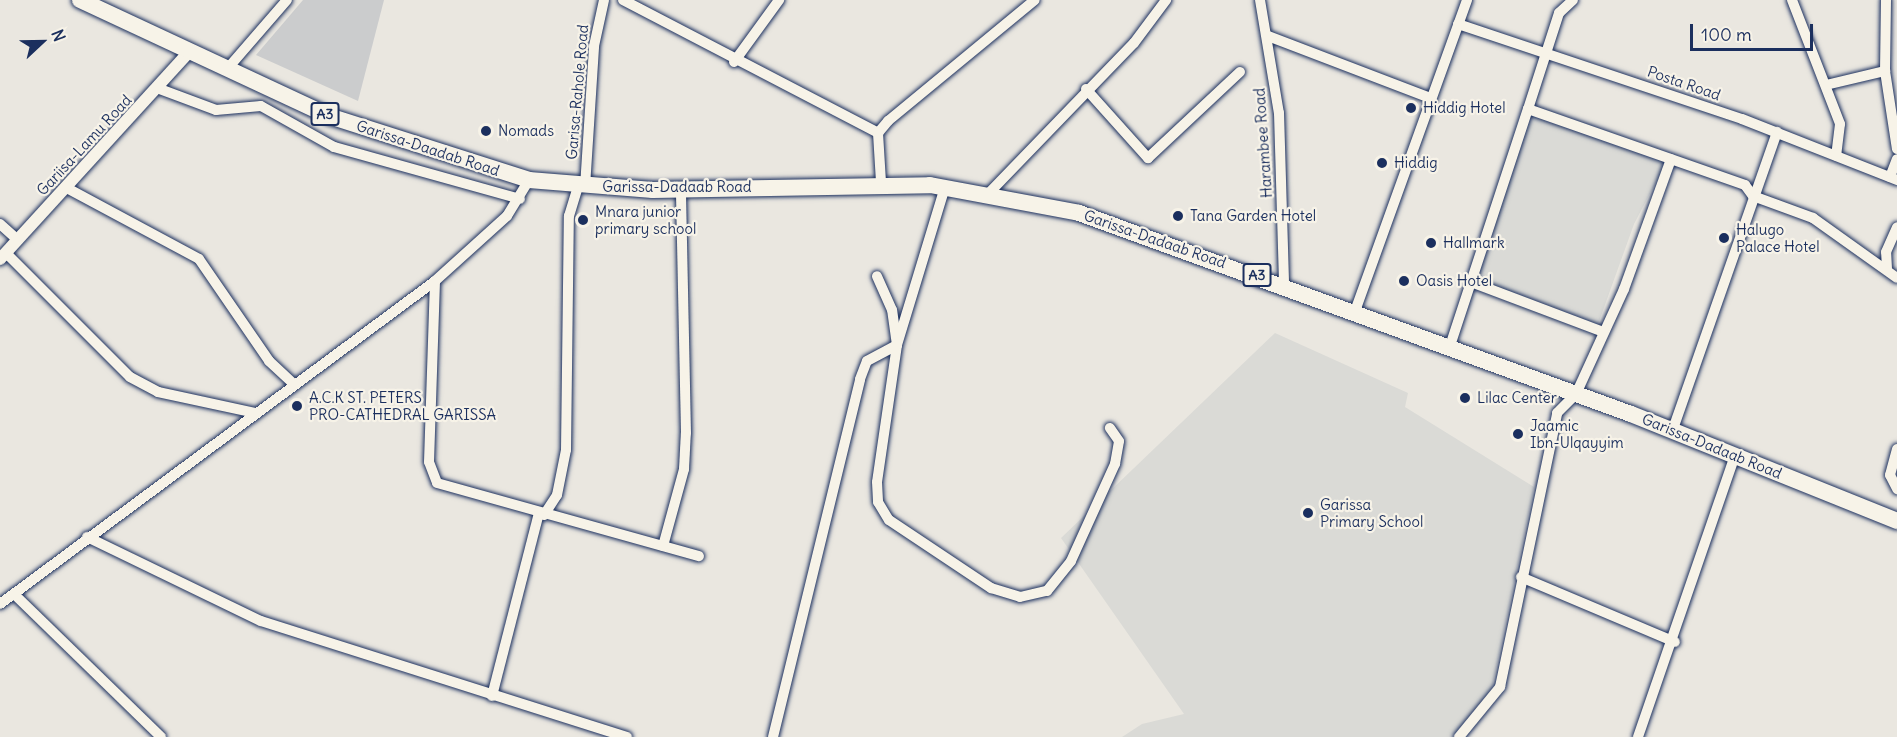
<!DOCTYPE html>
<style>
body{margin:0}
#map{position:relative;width:1897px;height:737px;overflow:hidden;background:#eae7e0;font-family:Delius,sans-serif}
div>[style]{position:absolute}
.built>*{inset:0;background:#dadad6}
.green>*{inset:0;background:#cbcccd}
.roads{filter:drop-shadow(0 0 2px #1b2f5e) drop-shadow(0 0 2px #1b2f5e)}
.minor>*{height:10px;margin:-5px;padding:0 5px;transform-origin:5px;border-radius:5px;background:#f7f3e8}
.tertiary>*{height:12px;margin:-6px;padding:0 6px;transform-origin:6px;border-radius:6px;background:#f7f3e8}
.trunk>*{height:16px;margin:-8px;padding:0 8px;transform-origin:8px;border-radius:8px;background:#f7f3e8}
.dots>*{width:16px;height:16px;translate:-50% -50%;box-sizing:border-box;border:3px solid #f7f3e8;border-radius:50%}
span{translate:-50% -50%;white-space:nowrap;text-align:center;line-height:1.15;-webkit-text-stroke:4.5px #f7f3e8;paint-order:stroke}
.shield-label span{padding:2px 4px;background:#f7f3e8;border:2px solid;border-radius:4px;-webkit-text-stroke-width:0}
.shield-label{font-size:14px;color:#1b2f5e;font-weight:700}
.street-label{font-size:15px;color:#1b2f5e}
.poi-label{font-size:15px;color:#1b2f5e}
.left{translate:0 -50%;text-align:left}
.north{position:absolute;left:12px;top:12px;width:60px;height:60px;-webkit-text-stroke:4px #f7f3e8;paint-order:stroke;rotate:68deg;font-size:16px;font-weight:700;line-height:24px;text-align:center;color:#1b2f5e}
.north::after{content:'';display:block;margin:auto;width:21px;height:27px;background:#1b2f5e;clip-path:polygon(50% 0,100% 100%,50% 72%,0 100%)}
.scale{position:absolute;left:1690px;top:24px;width:123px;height:27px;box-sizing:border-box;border:3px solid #1b2f5e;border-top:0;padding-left:8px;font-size:18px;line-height:21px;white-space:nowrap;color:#1b2f5e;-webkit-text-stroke:4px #f7f3e8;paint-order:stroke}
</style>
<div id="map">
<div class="built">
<div style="clip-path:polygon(1528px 109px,1668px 159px,1634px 224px,1597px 327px,1473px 281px)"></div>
<div style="clip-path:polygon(1275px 333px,1408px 393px,1405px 407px,1534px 487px,1491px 692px,1453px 737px,1122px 737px,1142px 724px,1184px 714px,1061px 538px)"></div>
</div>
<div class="green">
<div style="clip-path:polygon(303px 0,384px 0,358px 101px,256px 55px)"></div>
</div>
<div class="roads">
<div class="minor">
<div style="left:623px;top:0;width:288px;rotate:27.5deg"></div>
<div style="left:1260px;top:0;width:115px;rotate:80.5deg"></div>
<div style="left:1279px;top:113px;width:172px;rotate:88.3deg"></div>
<div style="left:1792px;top:0;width:133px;rotate:68.8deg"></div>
<div style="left:1840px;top:124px;width:32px;rotate:97deg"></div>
<div style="left:1886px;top:0;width:71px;rotate:90.8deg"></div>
<div style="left:1885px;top:71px;width:79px;rotate:81.3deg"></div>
<div style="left:1458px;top:24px;width:299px;rotate:18.5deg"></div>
<div style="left:1742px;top:119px;width:167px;rotate:21.5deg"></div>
<div style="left:1268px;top:36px;width:173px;rotate:20.9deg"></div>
<div style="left:734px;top:62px;width:77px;rotate:-54deg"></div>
<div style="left:228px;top:68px;width:90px;rotate:-49.1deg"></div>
<div style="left:1826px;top:85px;width:61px;rotate:-13.3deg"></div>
<div style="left:157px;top:88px;width:63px;rotate:20.4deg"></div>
<div style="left:216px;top:110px;width:45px;rotate:-5.1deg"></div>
<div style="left:261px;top:106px;width:84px;rotate:29.3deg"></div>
<div style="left:334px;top:147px;width:193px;rotate:15.6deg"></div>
<div style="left:1086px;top:89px;width:93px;rotate:48.1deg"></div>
<div style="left:1148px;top:158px;width:126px;rotate:-43.1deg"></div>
<div style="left:1528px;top:109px;width:101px;rotate:-72.1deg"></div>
<div style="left:1559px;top:13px;width:19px;rotate:-43deg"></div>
<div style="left:1890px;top:177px;width:19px;rotate:-69deg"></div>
<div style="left:881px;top:182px;width:49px;rotate:-93.5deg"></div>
<div style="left:878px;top:133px;width:16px;rotate:-50deg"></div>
<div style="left:888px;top:121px;width:190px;rotate:-39.5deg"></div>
<div style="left:65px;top:187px;width:152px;rotate:28.2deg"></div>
<div style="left:199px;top:259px;width:124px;rotate:55.5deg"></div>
<div style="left:269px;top:361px;width:34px;rotate:43deg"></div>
<div style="left:585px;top:187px;width:141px;rotate:-86.3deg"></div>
<div style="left:594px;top:46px;width:47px;rotate:-77.7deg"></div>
<div style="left:945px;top:187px;width:165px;rotate:106.9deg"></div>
<div style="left:897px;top:345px;width:138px;rotate:98.3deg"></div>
<div style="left:877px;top:482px;width:20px;rotate:87deg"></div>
<div style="left:878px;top:502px;width:21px;rotate:59deg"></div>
<div style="left:889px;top:520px;width:123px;rotate:33.7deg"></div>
<div style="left:991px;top:588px;width:30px;rotate:17deg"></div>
<div style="left:1020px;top:597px;width:28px;rotate:-13deg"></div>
<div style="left:1047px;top:591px;width:38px;rotate:-51deg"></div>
<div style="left:1071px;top:561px;width:107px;rotate:-65.6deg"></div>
<div style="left:1115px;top:464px;width:23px;rotate:-80deg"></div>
<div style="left:1119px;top:441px;width:16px;rotate:-125deg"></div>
<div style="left:988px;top:194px;width:210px;rotate:-46deg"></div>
<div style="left:1134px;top:43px;width:54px;rotate:-53.3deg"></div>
<div style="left:0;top:224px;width:24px;rotate:42deg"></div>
<div style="left:6px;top:253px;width:175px;rotate:45deg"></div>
<div style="left:130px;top:377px;width:32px;rotate:28deg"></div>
<div style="left:158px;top:392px;width:99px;rotate:12.2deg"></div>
<div style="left:1887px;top:269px;width:17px;rotate:-93deg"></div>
<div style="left:1886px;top:252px;width:27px;rotate:-66deg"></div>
<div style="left:435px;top:281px;width:181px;rotate:91.9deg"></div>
<div style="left:429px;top:462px;width:22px;rotate:69deg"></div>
<div style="left:437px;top:483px;width:272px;rotate:15.6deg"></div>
<div style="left:1471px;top:282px;width:139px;rotate:20.7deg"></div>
<div style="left:1354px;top:314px;width:334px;rotate:-70.2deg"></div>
<div style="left:1449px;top:349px;width:253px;rotate:-71.8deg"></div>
<div style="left:1528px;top:109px;width:230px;rotate:19.3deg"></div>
<div style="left:1745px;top:185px;width:14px;rotate:54deg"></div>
<div style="left:1753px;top:196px;width:64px;rotate:20.1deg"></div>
<div style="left:1813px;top:218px;width:103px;rotate:35.5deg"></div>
<div style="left:1672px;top:432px;width:318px;rotate:-70.7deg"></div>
<div style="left:1897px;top:449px;width:27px;rotate:105deg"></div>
<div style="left:1890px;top:475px;width:16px;rotate:63deg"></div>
<div style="left:544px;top:515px;width:24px;rotate:-57deg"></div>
<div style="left:557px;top:495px;width:46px;rotate:-78.7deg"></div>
<div style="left:566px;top:450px;width:234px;rotate:-89.3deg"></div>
<div style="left:569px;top:216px;width:30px;rotate:-73deg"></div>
<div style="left:87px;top:537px;width:193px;rotate:25.8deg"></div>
<div style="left:261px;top:621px;width:384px;rotate:17.6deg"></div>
<div style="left:663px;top:546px;width:80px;rotate:-74.7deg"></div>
<div style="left:684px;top:469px;width:36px;rotate:-87deg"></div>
<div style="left:686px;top:433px;width:244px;rotate:-91.2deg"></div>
<div style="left:1521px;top:577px;width:167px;rotate:22.9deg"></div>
<div style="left:14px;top:594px;width:205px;rotate:44.2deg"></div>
<div style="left:0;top:604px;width:542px;rotate:-36.59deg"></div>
<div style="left:435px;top:281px;width:97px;rotate:-42.1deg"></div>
<div style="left:507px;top:216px;width:42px;rotate:-58.6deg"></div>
<div style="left:492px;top:696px;width:189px;rotate:-75.6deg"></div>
<div style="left:773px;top:737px;width:368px;rotate:-76.3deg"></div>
<div style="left:860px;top:379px;width:19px;rotate:-69deg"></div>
<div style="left:867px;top:361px;width:34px;rotate:-28deg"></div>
<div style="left:897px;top:345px;width:35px;rotate:-98deg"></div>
<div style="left:892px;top:310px;width:37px;rotate:-114deg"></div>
<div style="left:1459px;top:737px;width:65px;rotate:-50.6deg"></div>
<div style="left:1500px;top:687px;width:280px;rotate:-78.2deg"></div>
<div style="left:1557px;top:413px;width:27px;rotate:-45deg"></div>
<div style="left:1576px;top:394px;width:115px;rotate:-65.4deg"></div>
<div style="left:1624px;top:289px;width:138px;rotate:-70.1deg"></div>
<div style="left:1638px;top:737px;width:298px;rotate:-71deg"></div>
</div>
<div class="tertiary">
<div style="left:0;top:259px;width:282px;rotate:-47.6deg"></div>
</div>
<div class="trunk">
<div style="left:80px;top:0;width:275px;rotate:25deg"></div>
<div style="left:329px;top:116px;width:210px;rotate:17.7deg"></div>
<div style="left:529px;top:180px;width:124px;rotate:4.6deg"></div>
<div style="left:653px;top:190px;width:277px;rotate:-1deg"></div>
<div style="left:930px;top:185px;width:152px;rotate:10.6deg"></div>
<div style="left:1079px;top:213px;width:587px;rotate:20.01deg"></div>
<div style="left:1631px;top:414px;width:287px;rotate:21.9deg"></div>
</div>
</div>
<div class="dots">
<div style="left:1411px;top:108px;background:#1b2f5e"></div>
<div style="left:486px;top:131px;background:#1b2f5e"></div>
<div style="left:1382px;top:163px;background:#1b2f5e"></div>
<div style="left:1178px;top:216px;background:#1b2f5e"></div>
<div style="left:583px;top:220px;background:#1b2f5e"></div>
<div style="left:1724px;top:238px;background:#1b2f5e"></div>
<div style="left:1431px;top:243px;background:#1b2f5e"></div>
<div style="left:1404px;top:281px;background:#1b2f5e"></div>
<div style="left:1465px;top:398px;background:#1b2f5e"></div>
<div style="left:297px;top:406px;background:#1b2f5e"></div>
<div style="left:1518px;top:434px;background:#1b2f5e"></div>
<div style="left:1308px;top:513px;background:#1b2f5e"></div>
</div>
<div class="shield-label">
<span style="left:325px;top:114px">A3</span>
<span style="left:1257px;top:275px">A3</span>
</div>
<div class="street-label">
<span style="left:1684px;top:83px;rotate:19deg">Posta Road</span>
<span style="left:577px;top:92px;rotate:-85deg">Garisa-Rahole Road</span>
<span style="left:1263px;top:143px;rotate:-94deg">Harambee Road</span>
<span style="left:84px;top:145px;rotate:-47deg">Gariisa-Lamu Road</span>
<span style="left:428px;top:148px;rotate:18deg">Garissa-Daadab Road</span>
<span style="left:677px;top:187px">Garissa-Dadaab Road</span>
<span style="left:1155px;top:239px;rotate:19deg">Garissa-Dadaab Road</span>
<span style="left:1712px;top:446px;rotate:22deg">Garissa-Dadaab Road</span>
</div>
<div class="poi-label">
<span class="left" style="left:1423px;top:108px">Hiddig Hotel</span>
<span class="left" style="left:498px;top:131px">Nomads</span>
<span class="left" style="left:1394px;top:163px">Hiddig</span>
<span class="left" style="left:595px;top:220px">Mnara junior<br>primary school</span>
<span class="left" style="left:1190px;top:216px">Tana Garden Hotel</span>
<span class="left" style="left:1736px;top:238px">Halugo<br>Palace Hotel</span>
<span class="left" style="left:1443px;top:243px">Hallmark</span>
<span class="left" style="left:1416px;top:281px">Oasis Hotel</span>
<span class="left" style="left:309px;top:406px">A.C.K ST. PETERS<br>PRO-CATHEDRAL GARISSA</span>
<span class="left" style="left:1477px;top:398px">Lilac Center</span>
<span class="left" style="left:1530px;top:434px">Jaamic<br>Ibn-Ulqayyim</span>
<span class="left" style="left:1320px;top:513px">Garissa<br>Primary School</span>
</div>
<div class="north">N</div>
<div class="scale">100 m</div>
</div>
